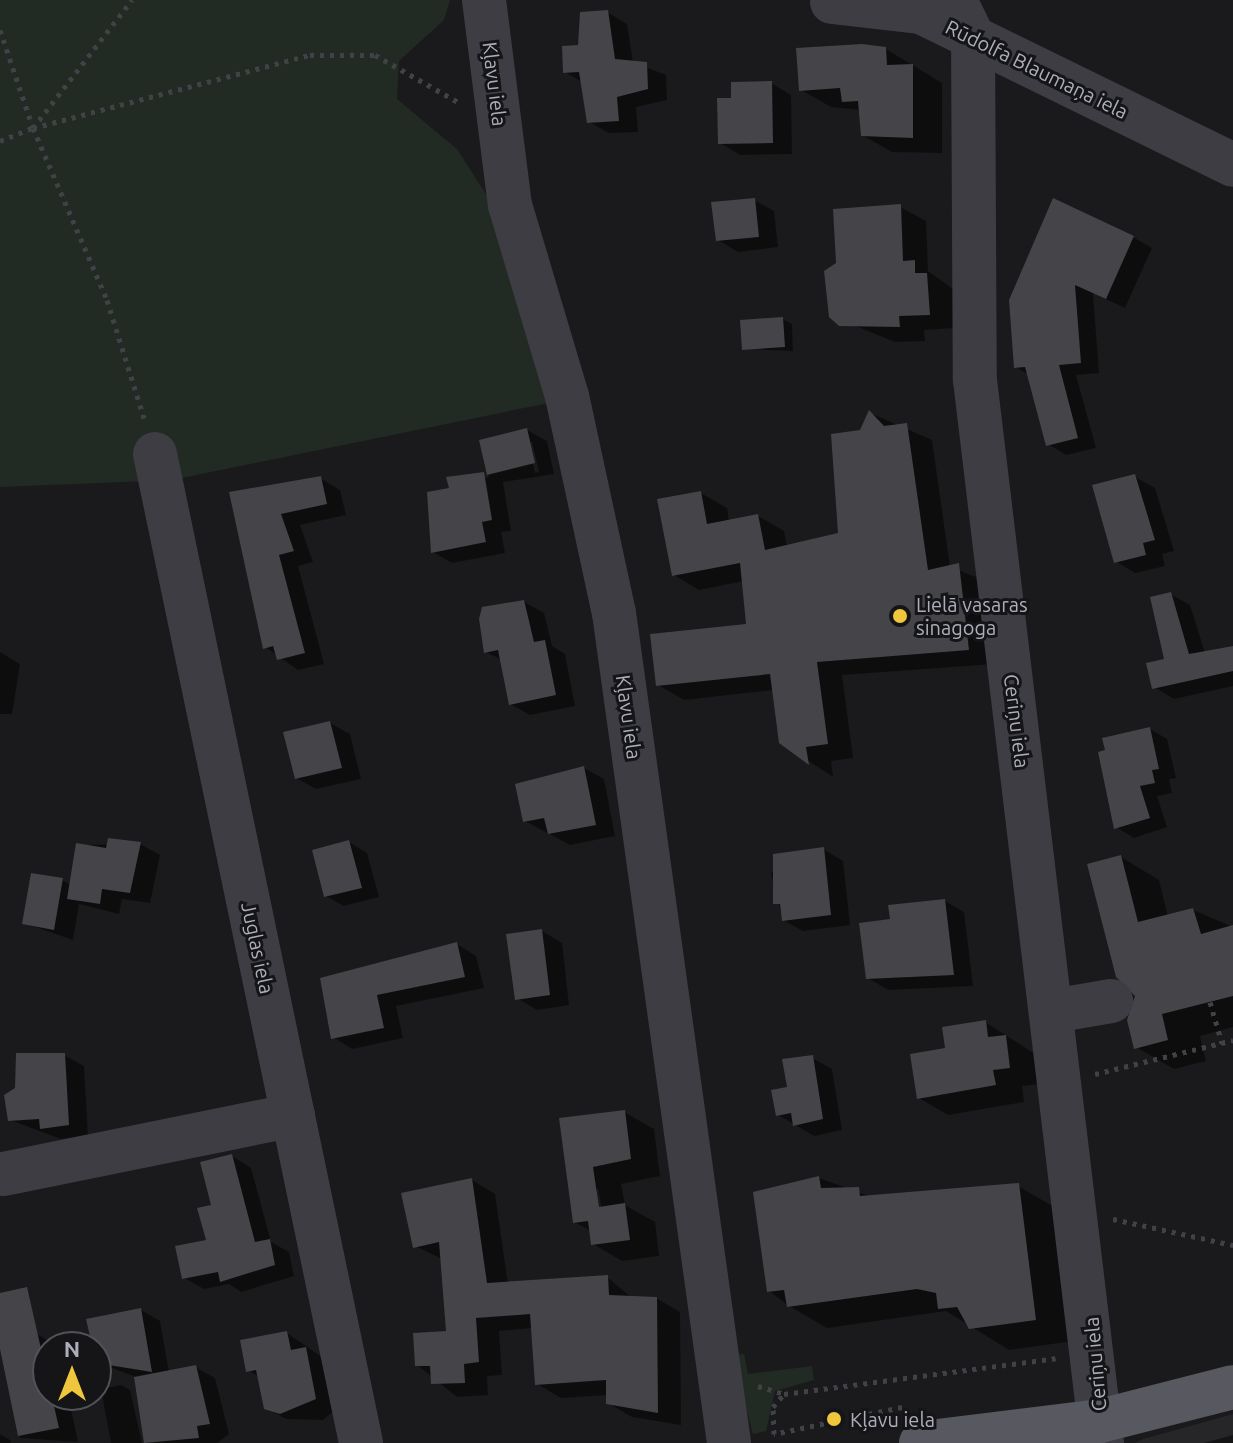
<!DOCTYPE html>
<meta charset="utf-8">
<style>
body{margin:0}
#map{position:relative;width:1233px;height:1443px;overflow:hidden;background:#1a1a1c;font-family:Ubuntu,sans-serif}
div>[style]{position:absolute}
.built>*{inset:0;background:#262629}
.green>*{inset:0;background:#212a23}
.shadow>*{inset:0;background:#0007}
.building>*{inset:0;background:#444449}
.path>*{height:5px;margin-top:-2.5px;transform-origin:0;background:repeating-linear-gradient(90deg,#414248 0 4px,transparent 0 10px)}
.minor>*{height:44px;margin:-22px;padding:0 22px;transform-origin:22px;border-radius:22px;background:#3d3d43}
.major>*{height:44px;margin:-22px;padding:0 22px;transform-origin:22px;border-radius:22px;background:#575860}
.dots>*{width:22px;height:22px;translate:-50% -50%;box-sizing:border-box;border:4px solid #151517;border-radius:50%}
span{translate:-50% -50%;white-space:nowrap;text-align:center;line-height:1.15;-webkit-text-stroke:6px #151517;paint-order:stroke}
.street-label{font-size:20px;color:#acafbb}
.poi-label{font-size:20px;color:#acafbb}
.left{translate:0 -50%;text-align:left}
.north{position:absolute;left:32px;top:1331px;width:80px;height:80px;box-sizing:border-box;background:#151517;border:2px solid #515359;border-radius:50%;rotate:0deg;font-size:22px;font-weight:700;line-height:32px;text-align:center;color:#acafbb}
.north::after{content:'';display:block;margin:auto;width:28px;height:36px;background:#f0c63d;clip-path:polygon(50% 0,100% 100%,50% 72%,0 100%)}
</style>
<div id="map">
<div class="built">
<div style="clip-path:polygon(1233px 1414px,1233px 1443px,1135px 1443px,1143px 1439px)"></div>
</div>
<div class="green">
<div style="clip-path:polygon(0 0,450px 0,444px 20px,399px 61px,397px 99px,457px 149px,498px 213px,549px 403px,172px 480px,0 487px)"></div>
<div style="clip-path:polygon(744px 1354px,748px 1374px,812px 1366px,814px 1380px,775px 1391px,766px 1431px,753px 1434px,732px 1355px)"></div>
</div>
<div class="shadow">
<div style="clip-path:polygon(607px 12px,627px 24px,633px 62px,666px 75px,667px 100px,636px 107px,638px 132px,609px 133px,589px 122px,582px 82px,565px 72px)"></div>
<div style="clip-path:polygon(886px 49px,942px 83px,942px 153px,892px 152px,862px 135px,860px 110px,831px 107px,801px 90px)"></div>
<div style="clip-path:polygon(771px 83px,791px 95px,792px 154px,740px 155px,720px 143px,733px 100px)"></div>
<div style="clip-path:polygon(754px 200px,774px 211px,778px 247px,738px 252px,718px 240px)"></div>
<div style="clip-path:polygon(900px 207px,926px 221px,928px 271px,953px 289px,955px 328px,924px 330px,925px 341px,895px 342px,831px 316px)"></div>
<div style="clip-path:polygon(1133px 237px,1152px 248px,1125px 308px,1093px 293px,1099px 373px,1076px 375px,1096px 448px,1066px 455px,1048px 444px,1029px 375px,1016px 367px,1011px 300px)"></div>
<div style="clip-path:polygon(782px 319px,792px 324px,793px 351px,744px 349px)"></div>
<div style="clip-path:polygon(870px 413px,932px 440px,950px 567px,984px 580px,994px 664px,842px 675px,853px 758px,831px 761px,833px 777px,780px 742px,774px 690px,684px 700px,658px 685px,749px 626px,744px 581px,699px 590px,674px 575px,701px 493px,727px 508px,729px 522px,758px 516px,784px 531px,787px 547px,840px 535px)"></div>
<div style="clip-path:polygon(evenodd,527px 430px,547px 441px,554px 474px,503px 482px,511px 531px,501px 532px,505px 553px,452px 563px,433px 552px,451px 489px,489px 477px,481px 441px,527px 430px,528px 442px,532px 442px,539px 472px,535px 473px,528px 442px)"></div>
<div style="clip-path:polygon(1135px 477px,1155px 488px,1174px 551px,1162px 554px,1165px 566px,1135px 573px,1115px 561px)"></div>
<div style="clip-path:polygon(320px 478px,340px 490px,346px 515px,300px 525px,313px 562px,298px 566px,324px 664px,298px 670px,265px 647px,232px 493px)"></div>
<div style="clip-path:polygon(1170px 594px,1190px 605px,1205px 653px,1233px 648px,1233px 686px,1174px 699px,1154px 687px,1166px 661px)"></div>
<div style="clip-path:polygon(524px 602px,544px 613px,552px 646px,565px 654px,575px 706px,530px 715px,510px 704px,502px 660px,486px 652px)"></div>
<div style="clip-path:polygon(0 652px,20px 664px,12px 714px,0 714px)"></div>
<div style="clip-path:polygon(330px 723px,350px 734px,361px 779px,316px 789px,296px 778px)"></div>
<div style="clip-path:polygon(1150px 729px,1167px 739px,1176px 778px,1169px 779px,1172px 793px,1157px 796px,1167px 827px,1134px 838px,1116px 827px)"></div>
<div style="clip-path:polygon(584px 768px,604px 779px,615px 836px,570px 845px,525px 821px)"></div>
<div style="clip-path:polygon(349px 842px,367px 853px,379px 897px,344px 906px,326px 896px)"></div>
<div style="clip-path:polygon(140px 844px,160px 855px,150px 903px,122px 899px,119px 914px,79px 904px,73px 940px,24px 923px,62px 880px,71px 885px,78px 845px)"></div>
<div style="clip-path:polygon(823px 849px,843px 861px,850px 925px,803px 931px,783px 920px,771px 873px)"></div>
<div style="clip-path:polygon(1121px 857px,1159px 880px,1168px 917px,1193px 910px,1233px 927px,1233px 1027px,1200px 1036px,1206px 1061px,1174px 1069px,1136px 1047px,1138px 995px)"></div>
<div style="clip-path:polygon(945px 901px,964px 912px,973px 986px,888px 990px,868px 978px,892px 920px)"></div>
<div style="clip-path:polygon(542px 931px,562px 943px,569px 1005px,537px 1010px,517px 998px)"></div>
<div style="clip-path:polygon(457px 944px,476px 956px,484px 988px,396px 1006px,403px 1038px,352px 1049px,333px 1037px,322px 980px)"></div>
<div style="clip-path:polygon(985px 1022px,1035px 1054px,1039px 1084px,1022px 1086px,1024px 1102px,948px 1115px,919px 1098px,947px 1050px)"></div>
<div style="clip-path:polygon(64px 1055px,84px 1066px,88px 1135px,61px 1139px,10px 1120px)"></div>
<div style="clip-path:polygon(812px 1058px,832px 1069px,842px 1130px,814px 1136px,778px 1115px)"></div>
<div style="clip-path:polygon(evenodd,624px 1112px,654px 1129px,660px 1176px,621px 1184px,625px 1205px,655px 1222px,659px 1256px,622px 1261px,593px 1244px,591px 1231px,574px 1222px,561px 1120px,624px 1112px,598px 1189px,603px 1216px,599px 1217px,595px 1190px,598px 1189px)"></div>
<div style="clip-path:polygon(232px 1156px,251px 1168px,271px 1242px,289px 1252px,294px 1276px,241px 1292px,229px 1284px,204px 1289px,184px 1278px,208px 1241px)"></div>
<div style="clip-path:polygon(819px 1178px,872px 1197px,1018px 1186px,1056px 1208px,1074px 1341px,1009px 1350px,946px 1311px,827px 1328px,789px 1306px,769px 1291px)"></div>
<div style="clip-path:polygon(472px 1180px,495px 1194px,508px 1284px,607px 1277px,632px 1298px,656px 1298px,680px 1312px,681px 1425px,632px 1417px,608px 1403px,608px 1395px,561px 1398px,537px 1384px,533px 1328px,499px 1331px,502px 1375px,487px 1376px,488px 1395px,457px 1397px,417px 1365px,448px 1332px,442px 1259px,415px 1246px)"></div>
<div style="clip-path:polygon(141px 1310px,160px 1321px,169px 1372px,195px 1367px,215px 1378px,229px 1434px,217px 1443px,146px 1443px,136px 1377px,96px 1362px)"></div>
<div style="clip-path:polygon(287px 1333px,326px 1360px,335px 1410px,323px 1420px,286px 1419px,266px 1408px,260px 1377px,248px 1370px)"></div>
<div style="clip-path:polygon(37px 1334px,57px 1346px,48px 1347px,48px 1395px,68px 1395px,78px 1442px,20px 1438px,1px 1343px)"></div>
<div style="clip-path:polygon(121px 1385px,130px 1390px,142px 1443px,111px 1443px,101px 1389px)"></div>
<div style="clip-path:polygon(0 1434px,10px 1440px,11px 1443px,0 1443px)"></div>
<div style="clip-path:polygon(1233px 1435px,1233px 1443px,1204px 1443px)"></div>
</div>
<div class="building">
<div style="clip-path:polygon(608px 10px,615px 59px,647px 62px,648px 89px,617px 97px,619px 121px,587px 123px,579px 72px,563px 73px,562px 46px,578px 45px,580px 12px)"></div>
<div style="clip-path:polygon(862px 44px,886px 47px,887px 65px,913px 64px,913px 138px,861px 136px,858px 101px,842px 102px,840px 88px,799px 91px,796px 48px)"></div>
<div style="clip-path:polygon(772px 81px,773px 143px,718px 144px,717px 98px,731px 98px,731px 82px)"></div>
<div style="clip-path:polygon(755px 198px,759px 237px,716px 241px,711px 202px)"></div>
<div style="clip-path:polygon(1053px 198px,1134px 236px,1106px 299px,1075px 285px,1081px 363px,1059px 365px,1078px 438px,1046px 446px,1025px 367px,1014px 368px,1009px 300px)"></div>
<div style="clip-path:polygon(901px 204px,903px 261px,915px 260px,915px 273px,927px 273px,930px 315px,899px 316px,900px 327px,839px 326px,829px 317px,824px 271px,836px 263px,833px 209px)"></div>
<div style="clip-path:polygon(783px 317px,785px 347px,742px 350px,740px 320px)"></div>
<div style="clip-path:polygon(869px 410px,884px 426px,907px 423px,928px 570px,959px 563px,969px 650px,817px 662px,828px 744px,806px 747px,809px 765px,779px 743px,770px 674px,656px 686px,650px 634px,746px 624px,740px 563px,672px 576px,657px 499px,701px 491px,707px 524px,758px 514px,765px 550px,838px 533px,831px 434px,860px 430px)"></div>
<div style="clip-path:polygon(527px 428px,535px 463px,487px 475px,479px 440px)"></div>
<div style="clip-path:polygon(484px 472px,492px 520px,482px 522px,486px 542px,431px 553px,427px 492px,449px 488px,446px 477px)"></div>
<div style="clip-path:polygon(1135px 474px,1155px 540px,1143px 543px,1146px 555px,1114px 563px,1092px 485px)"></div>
<div style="clip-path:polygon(321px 476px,327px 504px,281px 514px,294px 551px,279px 555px,305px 653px,277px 660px,273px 646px,263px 649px,229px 492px)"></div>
<div style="clip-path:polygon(1171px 592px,1189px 654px,1233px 646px,1233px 671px,1152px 689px,1146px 663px,1164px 659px,1150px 597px)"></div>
<div style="clip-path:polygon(524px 600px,534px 642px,545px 640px,556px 695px,509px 705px,498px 650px,484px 653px,479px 619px,482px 607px)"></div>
<div style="clip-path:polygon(330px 721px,342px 768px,295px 779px,283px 732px)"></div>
<div style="clip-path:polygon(1150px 727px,1159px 769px,1152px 770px,1155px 783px,1140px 786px,1150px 818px,1114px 829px,1098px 752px,1105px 750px,1102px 738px)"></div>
<div style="clip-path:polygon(584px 766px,596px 825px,548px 834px,544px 818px,523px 822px,515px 784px)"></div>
<div style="clip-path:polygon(108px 838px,141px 842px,130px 893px,102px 889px,100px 904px,67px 899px,76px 843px,106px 848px)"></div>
<div style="clip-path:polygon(349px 840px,362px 888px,324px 897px,312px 850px)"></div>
<div style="clip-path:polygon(824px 847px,831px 915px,782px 921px,780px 904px,773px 904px,773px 854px)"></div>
<div style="clip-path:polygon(1121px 855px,1138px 922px,1193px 908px,1201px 934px,1233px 925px,1233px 996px,1162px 1014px,1168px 1040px,1134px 1049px,1127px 1020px,1135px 996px,1116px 977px,1087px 864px)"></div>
<div style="clip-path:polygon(31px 873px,63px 878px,54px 930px,22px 924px)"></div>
<div style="clip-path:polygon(945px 899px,954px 975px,866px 979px,859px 923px,890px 919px,888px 905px)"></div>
<div style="clip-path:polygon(542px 929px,550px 995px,515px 1000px,506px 934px)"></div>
<div style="clip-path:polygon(457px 942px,465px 977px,377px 995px,384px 1028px,331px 1039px,320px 978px)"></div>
<div style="clip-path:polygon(986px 1020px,988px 1037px,1006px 1035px,1010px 1068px,993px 1070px,996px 1085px,917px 1099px,910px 1054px,945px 1048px,942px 1027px)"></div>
<div style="clip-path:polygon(16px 1053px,65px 1053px,69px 1125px,40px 1129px,39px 1119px,8px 1121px,4px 1095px,15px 1088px)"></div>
<div style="clip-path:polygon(813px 1055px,823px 1119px,793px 1126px,791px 1113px,776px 1116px,771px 1090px,787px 1087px,782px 1059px)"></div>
<div style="clip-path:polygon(625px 1110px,631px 1159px,593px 1167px,599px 1207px,625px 1203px,630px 1240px,591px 1245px,588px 1221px,573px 1223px,559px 1118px)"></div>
<div style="clip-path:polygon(232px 1154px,255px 1242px,270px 1239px,275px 1265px,220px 1282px,218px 1272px,182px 1279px,175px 1246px,206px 1240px,197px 1208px,211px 1205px,200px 1162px)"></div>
<div style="clip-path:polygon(819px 1176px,821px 1188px,859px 1187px,860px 1196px,1019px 1183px,1036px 1320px,969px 1329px,957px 1307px,938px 1309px,936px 1293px,917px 1289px,787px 1307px,784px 1290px,767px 1292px,753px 1192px)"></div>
<div style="clip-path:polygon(472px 1178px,487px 1283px,608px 1275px,609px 1295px,657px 1297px,658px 1413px,606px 1404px,606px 1380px,535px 1385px,530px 1314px,476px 1318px,479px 1362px,464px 1364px,465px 1383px,431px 1384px,430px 1366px,415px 1366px,413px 1333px,446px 1331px,439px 1242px,413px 1248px,401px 1193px)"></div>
<div style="clip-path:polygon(27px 1287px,59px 1428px,18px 1436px,0 1349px,0 1293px)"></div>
<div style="clip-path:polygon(141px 1308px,152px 1372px,96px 1363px,86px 1319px)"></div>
<div style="clip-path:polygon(287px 1331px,291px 1350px,306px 1347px,316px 1399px,280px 1414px,264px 1409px,256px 1370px,246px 1372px,240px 1340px)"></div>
<div style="clip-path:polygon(196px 1365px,210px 1424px,197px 1426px,199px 1438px,144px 1443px,134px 1377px)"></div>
</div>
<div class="path">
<div style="left:0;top:30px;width:103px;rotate:71.4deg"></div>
<div style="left:33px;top:128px;width:187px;rotate:66.7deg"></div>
<div style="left:107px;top:300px;width:124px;rotate:72.6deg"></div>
<div style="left:33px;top:128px;width:286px;rotate:-14.8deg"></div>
<div style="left:310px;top:55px;width:65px"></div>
<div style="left:375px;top:55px;width:95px;rotate:29.5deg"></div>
<div style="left:0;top:141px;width:35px;rotate:-22deg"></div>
<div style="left:33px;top:128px;width:162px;rotate:-52.3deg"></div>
<div style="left:1210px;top:1002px;width:43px;rotate:73.7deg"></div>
<div style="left:1095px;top:1074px;width:142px;rotate:-13.8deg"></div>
<div style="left:1113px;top:1219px;width:123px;rotate:12.2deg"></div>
<div style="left:758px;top:1386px;width:27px;rotate:17deg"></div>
<div style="left:902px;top:1407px;width:131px;rotate:168.1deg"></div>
<div style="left:774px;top:1434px;width:27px;rotate:-92deg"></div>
<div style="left:773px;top:1407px;width:17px;rotate:-50deg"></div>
<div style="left:784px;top:1394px;width:274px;rotate:-7.5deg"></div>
</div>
<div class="minor">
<div style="left:484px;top:0;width:207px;rotate:82.8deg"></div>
<div style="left:510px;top:205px;width:199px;rotate:73.4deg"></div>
<div style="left:567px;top:396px;width:222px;rotate:77.8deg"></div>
<div style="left:614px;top:613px;width:838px;rotate:82.11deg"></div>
<div style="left:955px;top:0;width:41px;rotate:64.1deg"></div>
<div style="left:973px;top:37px;width:343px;rotate:89.7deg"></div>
<div style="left:975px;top:380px;width:1071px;rotate:83.19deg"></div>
<div style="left:832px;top:2px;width:90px;rotate:6.4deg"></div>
<div style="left:921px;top:12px;width:347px;rotate:26.1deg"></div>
<div style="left:155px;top:454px;width:1010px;rotate:78.23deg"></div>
<div style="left:1053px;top:1011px;width:59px;rotate:-9.8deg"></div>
<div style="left:4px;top:1174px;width:295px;rotate:-11.5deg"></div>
</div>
<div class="major">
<div style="left:921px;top:1443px;width:180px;rotate:-7deg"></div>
<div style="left:1100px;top:1421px;width:137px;rotate:-14.3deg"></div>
</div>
<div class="dots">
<div style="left:900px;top:616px;background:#f0c63d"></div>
<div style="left:834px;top:1419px;background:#f0c63d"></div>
</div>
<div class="street-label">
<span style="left:1037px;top:69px;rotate:26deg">Rūdolfa Blaumaņa iela</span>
<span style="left:495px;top:84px;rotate:83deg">Kļavu iela</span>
<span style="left:629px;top:717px;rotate:82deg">Kļavu iela</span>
<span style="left:1017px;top:721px;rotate:83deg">Ceriņu iela</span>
<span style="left:258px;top:948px;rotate:78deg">Juglas iela</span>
<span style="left:1095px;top:1364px;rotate:-95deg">Ceriņu iela</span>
</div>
<div class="poi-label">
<span class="left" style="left:916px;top:616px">Lielā vasaras<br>sinagoga</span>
<span class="left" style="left:850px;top:1419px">Kļavu iela</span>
</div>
<div class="north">N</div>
</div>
